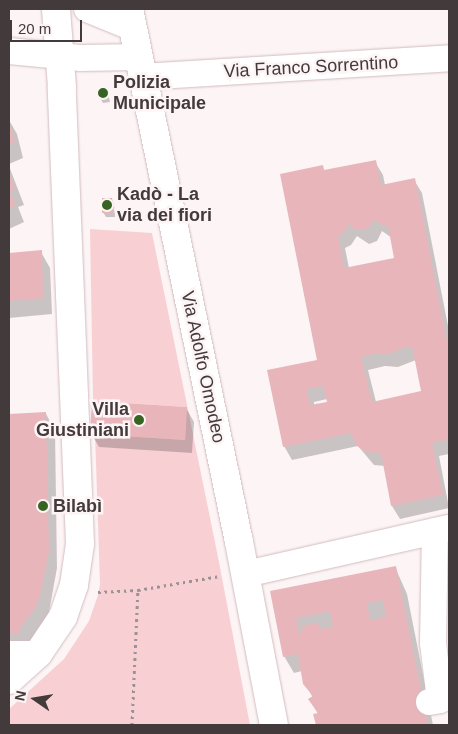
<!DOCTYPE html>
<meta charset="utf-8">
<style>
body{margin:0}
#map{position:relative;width:458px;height:734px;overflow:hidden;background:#fdf4f5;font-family:Arial,sans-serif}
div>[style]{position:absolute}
.green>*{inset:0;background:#f8d0d4}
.shadow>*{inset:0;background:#0003}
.building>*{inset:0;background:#e8b5bb}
.path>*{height:3px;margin-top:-1.5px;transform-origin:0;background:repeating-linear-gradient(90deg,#9b9293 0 2.5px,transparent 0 6.5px)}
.roads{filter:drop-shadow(0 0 1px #d1bcbe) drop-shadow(0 0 1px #d1bcbe)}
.minor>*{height:26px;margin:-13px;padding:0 13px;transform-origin:13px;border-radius:13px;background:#fff}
.major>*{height:28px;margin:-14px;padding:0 14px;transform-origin:14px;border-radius:14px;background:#fff}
.dots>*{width:14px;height:14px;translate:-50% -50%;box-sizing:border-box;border:2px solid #fdf4f5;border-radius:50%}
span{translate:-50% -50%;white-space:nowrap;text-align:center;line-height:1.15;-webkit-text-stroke:5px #fdf4f5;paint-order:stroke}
.street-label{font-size:18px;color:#433a3b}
.poi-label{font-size:18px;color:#433a3b;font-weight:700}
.left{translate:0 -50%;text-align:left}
.right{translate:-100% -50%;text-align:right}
.frame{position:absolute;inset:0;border:10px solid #433a3b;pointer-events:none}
.north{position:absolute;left:10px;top:674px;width:50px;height:50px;-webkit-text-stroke:4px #fdf4f5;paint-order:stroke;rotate:283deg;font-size:14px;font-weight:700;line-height:20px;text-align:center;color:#433a3b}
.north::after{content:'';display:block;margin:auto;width:18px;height:22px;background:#433a3b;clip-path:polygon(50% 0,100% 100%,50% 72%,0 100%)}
.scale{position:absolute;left:10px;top:20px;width:72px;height:22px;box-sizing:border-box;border:2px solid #433a3b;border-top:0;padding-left:6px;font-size:15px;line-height:18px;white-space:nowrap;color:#433a3b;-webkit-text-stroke:4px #fdf4f5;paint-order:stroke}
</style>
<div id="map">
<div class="green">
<div style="clip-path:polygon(90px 229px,152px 233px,218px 557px,250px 725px,9px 725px,9px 709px,64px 659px,89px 621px,98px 595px,100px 584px,95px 434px,185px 440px,187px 407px,93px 401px)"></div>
</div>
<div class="shadow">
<div style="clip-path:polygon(107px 90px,110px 102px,103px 103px,100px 98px)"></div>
<div style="clip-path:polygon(9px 120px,17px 134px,23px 158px,9px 164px)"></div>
<div style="clip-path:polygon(evenodd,375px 162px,383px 175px,385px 185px,414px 180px,422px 193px,449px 331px,449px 454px,439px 456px,449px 508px,400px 519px,392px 506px,385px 466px,374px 465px,358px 446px,292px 460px,284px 446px,268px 371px,318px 361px,322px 167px,325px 171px,375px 162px,382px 231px,392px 238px,396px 259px,349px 268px,345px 248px,351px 245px,357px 236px,369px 244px,377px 241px,382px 231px,375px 162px,416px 360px,422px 392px,376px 402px,368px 370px,385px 366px,398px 367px,416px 360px,375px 162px,327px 399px,328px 403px,314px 405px,314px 402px,327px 399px)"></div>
<div style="clip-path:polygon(9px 166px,24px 205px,18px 207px,24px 222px,9px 229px)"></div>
<div style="clip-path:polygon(112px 199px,114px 204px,115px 217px,106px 217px,103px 212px)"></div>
<div style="clip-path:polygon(41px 252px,50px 268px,52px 314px,9px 318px,9px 254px)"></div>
<div style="clip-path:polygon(186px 408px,194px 422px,192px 453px,99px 447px,91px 433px)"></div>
<div style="clip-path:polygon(46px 414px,55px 430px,57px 568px,49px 612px,43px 625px,28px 646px,9px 649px,9px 415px)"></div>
<div style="clip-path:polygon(395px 567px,407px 594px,433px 725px,317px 725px,315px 715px,318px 714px,310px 700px,313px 698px,305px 683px,302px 671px,294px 673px,284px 656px,274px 602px)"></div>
</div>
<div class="building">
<div style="clip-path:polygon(107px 88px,108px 98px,99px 99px,98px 89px)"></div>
<div style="clip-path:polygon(9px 122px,15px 142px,9px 144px)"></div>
<div style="clip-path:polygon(evenodd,376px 160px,381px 185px,415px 178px,449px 351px,449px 439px,432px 443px,443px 495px,391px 506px,381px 453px,365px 452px,356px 445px,351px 433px,283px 447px,267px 370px,317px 360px,280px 174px,323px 165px,324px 170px,376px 160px,374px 219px,380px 224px,388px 226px,394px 258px,344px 268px,338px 235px,344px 232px,349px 224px,356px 230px,364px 230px,369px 227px,374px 219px,376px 160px,412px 346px,421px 391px,372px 402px,361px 357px,377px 353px,390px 354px,399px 349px,412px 346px,376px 160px,323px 386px,327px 402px,310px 405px,307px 389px,323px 386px)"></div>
<div style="clip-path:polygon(9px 172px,15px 189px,9px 191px,16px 205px,9px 208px)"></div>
<div style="clip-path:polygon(102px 198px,112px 198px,113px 213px,102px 213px)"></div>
<div style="clip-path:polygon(42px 250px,43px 298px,9px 301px,9px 253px)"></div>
<div style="clip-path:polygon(92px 401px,187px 407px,185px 440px,90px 434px)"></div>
<div style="clip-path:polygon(46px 412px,49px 551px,40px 595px,35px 608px,19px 630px,19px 633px,9px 633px,9px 414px)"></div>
<div style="clip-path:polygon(evenodd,396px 566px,428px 725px,316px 725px,313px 714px,318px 713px,308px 699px,313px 696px,303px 684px,298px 654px,283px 657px,270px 591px,396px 566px,383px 600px,386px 617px,370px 620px,367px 603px,383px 600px,396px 566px,330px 611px,333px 627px,320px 629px,318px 623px,302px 626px,303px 632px,299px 633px,296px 618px,330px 611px)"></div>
</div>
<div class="path">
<div style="left:98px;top:592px;width:40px;rotate:-2.9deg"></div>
<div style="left:138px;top:590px;width:83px;rotate:-9.7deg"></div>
<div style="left:132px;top:725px;width:135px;rotate:-87.5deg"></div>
</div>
<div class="roads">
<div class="minor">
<div style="left:87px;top:9px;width:50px;rotate:22.4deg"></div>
<div style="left:9px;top:51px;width:71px;rotate:5.6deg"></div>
<div style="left:80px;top:58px;width:58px;rotate:-1deg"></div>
<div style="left:142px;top:77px;width:308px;rotate:-3.5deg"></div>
<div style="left:246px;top:574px;width:208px;rotate:-12.8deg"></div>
<div style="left:9px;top:654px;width:29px"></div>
<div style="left:429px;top:702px;width:11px;rotate:-10deg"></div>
<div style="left:440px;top:700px;width:57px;rotate:-97deg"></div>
<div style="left:433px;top:643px;width:112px;rotate:-89deg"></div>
</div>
<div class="major">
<div style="left:129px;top:9px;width:544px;rotate:78.34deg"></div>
<div style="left:239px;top:542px;width:186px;rotate:79.2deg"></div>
<div style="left:9px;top:680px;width:39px;rotate:-42deg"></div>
<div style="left:38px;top:654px;width:45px;rotate:-56deg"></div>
<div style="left:63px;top:617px;width:34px;rotate:-71deg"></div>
<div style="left:74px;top:585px;width:41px;rotate:-81.7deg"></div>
<div style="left:80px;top:544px;width:457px;rotate:-92.3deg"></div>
<div style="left:62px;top:87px;width:78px;rotate:-94.4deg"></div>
</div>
</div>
<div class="dots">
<div style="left:103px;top:93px;background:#376422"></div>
<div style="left:107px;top:205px;background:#376422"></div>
<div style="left:139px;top:420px;background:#376422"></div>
<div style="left:43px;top:506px;background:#376422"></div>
</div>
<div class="street-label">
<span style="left:311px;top:67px;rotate:-3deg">Via Franco Sorrentino</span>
<span style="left:203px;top:367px;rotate:78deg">Via Adolfo Omodeo</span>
</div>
<div class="poi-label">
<span class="left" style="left:113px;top:93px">Polizia<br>Municipale</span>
<span class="left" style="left:117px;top:205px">Kadò - La<br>via dei fiori</span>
<span class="right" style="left:129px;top:420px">Villa<br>Giustiniani</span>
<span class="left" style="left:53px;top:506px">Bilabì</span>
</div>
<div class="frame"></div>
<div class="north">N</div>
<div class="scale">20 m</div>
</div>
